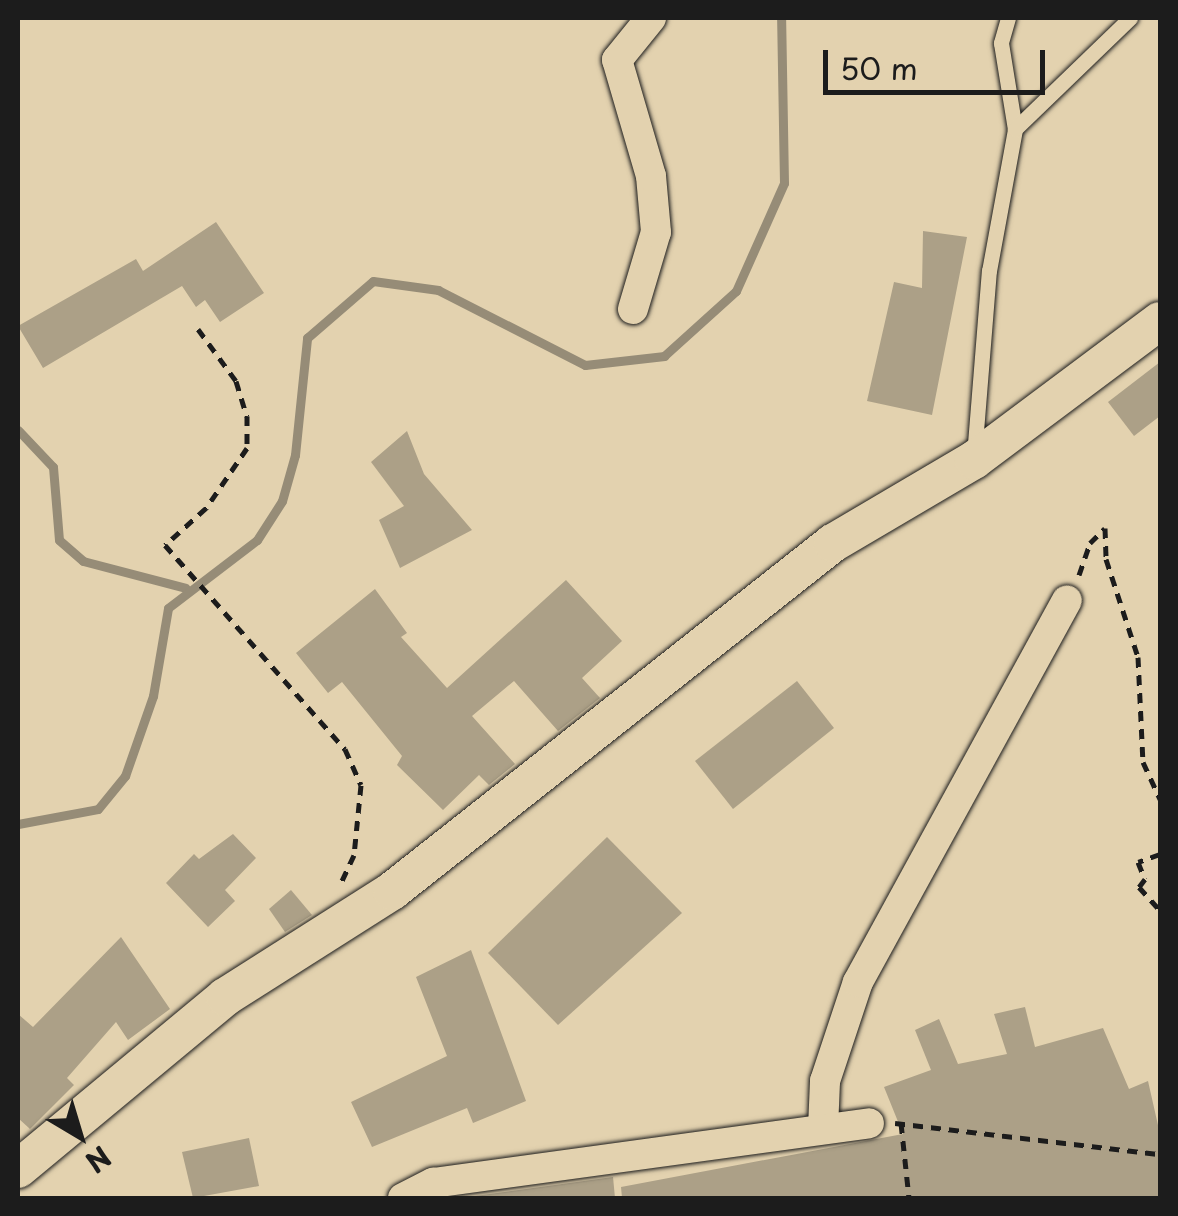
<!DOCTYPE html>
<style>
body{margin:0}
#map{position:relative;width:1178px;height:1216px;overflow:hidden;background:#e3d2af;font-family:"Playpen Sans",sans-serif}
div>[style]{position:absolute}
.stream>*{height:9px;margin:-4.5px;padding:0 4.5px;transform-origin:4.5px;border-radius:4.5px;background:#968c77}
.building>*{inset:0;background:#aca087}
.path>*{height:5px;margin-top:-2.5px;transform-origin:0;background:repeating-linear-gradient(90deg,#1c1c1c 0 10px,transparent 0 18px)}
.roads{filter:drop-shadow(0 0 2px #1c1c1c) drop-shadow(0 0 2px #1c1c1c)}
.service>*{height:15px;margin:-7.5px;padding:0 7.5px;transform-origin:7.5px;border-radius:7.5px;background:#e3d2af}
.minor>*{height:30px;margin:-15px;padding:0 15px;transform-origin:15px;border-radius:15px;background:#e3d2af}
.tertiary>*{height:38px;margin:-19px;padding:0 19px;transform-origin:19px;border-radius:19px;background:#e3d2af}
span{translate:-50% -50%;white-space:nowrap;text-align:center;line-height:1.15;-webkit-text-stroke:8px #e3d2af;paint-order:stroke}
.frame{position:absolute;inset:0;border:20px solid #1c1c1c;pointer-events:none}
.north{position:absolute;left:30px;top:1086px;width:100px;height:100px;-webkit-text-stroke:8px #e3d2af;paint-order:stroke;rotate:142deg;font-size:28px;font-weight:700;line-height:40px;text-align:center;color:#1c1c1c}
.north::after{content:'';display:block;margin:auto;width:35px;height:45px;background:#1c1c1c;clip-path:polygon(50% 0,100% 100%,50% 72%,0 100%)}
.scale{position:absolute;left:823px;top:50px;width:222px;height:45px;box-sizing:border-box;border:5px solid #1c1c1c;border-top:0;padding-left:12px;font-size:30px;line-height:35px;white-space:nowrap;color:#1c1c1c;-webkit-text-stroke:8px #e3d2af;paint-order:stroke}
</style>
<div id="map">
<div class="stream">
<div style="left:18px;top:430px;width:51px;rotate:46.6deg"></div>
<div style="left:53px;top:467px;width:73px;rotate:85.3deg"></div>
<div style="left:59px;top:540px;width:32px;rotate:41deg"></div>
<div style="left:83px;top:561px;width:106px;rotate:14.7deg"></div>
<div style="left:18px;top:824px;width:81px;rotate:-10.6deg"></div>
<div style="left:98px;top:809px;width:43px;rotate:-50.7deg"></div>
<div style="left:125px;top:776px;width:85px;rotate:-70.7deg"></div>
<div style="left:153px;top:696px;width:89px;rotate:-80.3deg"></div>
<div style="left:168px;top:608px;width:112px;rotate:-37.4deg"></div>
<div style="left:257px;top:540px;width:46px;rotate:-57.3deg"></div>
<div style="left:282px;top:501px;width:48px;rotate:-74.2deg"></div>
<div style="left:295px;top:455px;width:118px;rotate:-84.1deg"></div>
<div style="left:307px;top:338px;width:87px;rotate:-40.8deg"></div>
<div style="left:373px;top:281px;width:66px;rotate:7.9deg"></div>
<div style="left:438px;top:290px;width:165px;rotate:27deg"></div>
<div style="left:585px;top:365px;width:80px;rotate:-6.5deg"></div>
<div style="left:664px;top:356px;width:97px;rotate:-42.1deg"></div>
<div style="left:736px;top:291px;width:118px;rotate:-66deg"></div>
<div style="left:784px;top:183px;width:165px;rotate:-91deg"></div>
</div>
<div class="building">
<div style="clip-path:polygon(216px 222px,264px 293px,220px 322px,205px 300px,196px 307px,182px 286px,43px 368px,18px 326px,136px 259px,143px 271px)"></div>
<div style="clip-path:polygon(923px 231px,967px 237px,932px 415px,867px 401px,894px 282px,922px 288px)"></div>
<div style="clip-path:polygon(1160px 362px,1160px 416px,1134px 436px,1108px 402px)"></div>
<div style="clip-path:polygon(407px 431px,424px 474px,472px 530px,400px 568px,379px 520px,404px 506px,371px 462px)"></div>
<div style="clip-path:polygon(566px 580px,622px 641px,582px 678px,600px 698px,558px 731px,514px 681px,472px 716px,515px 764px,489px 785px,479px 775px,443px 810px,397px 765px,402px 756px,342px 682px,328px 693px,296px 653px,375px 589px,407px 633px,401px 637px,447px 688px)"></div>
<div style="clip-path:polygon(797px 681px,834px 728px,733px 809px,695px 761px)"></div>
<div style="clip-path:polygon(233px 834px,256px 858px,225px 890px,235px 901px,208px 927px,166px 883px,194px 854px,199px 859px)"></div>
<div style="clip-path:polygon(607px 837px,682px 913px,558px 1025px,488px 953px)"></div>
<div style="clip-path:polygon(291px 890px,312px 915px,285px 932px,269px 909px)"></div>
<div style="clip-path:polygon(121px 937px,170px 1009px,128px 1040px,116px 1022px,67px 1078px,74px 1085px,30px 1129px,18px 1118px,18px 1014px,33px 1027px)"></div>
<div style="clip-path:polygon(471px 950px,526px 1101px,473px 1123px,467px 1108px,372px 1147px,351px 1102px,447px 1056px,416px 977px)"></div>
<div style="clip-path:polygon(1025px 1007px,1035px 1047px,1103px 1028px,1129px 1089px,1148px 1081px,1160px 1134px,1160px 1198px,622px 1198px,621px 1187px,903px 1134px,884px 1087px,931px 1070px,915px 1030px,939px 1019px,958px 1064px,1007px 1054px,994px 1014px)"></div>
<div style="clip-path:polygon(249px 1138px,259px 1186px,193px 1198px,182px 1152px)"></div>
<div style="clip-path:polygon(613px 1177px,615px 1198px,475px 1198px,475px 1196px)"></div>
</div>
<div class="path">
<div style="left:198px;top:329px;width:64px;rotate:53.8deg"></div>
<div style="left:236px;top:381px;width:37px;rotate:73deg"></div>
<div style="left:247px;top:416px;width:32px;rotate:90deg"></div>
<div style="left:247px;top:448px;width:73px;rotate:124.3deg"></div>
<div style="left:206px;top:508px;width:55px;rotate:137.9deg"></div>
<div style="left:165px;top:545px;width:272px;rotate:48.6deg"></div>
<div style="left:345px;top:749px;width:39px;rotate:66deg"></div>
<div style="left:361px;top:785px;width:70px;rotate:95.7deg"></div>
<div style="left:354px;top:855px;width:33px;rotate:115deg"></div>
<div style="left:1079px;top:575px;width:34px;rotate:-71deg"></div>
<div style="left:1090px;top:543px;width:21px;rotate:-45deg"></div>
<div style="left:1105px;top:528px;width:31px;rotate:88deg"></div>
<div style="left:1106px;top:559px;width:103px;rotate:71.9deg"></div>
<div style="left:1138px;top:657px;width:105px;rotate:87.3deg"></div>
<div style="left:1143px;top:762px;width:41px;rotate:65.3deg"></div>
<div style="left:1160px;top:854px;width:23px;rotate:160deg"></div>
<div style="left:1138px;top:862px;width:18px;rotate:68deg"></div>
<div style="left:1145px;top:879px;width:10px;rotate:127deg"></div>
<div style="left:1139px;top:887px;width:31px;rotate:48deg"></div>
<div style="left:895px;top:1123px;width:267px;rotate:6.7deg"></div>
<div style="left:901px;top:1123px;width:75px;rotate:83.9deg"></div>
</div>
<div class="roads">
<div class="service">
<div style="left:1008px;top:18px;width:26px;rotate:106deg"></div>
<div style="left:1001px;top:43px;width:87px;rotate:80.8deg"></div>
<div style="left:974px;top:456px;width:186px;rotate:-85.4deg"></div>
<div style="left:989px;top:271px;width:144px;rotate:-79.6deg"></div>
<div style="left:1015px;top:129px;width:160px;rotate:-44deg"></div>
</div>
<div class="minor">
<div style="left:633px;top:309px;width:80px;rotate:-73.4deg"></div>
<div style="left:656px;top:232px;width:56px;rotate:-95.1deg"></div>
<div style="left:651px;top:176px;width:121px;rotate:-106.3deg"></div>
<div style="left:617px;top:60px;width:54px;rotate:-51deg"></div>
<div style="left:823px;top:1129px;width:48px;rotate:-87.6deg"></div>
<div style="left:825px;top:1081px;width:104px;rotate:-71.6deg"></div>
<div style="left:858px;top:982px;width:435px;rotate:-61.3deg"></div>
<div style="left:403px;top:1198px;width:34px;rotate:-27deg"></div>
<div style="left:433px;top:1183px;width:440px;rotate:-7.8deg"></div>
</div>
<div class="tertiary">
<div style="left:18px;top:1169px;width:269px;rotate:-39.7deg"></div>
<div style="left:225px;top:997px;width:198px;rotate:-32.4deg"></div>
<div style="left:392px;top:891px;width:562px;rotate:-38.28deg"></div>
<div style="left:833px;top:543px;width:164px;rotate:-30.5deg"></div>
<div style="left:974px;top:460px;width:232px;rotate:-36.8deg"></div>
</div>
</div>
<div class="frame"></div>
<div class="north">N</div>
<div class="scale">50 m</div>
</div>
